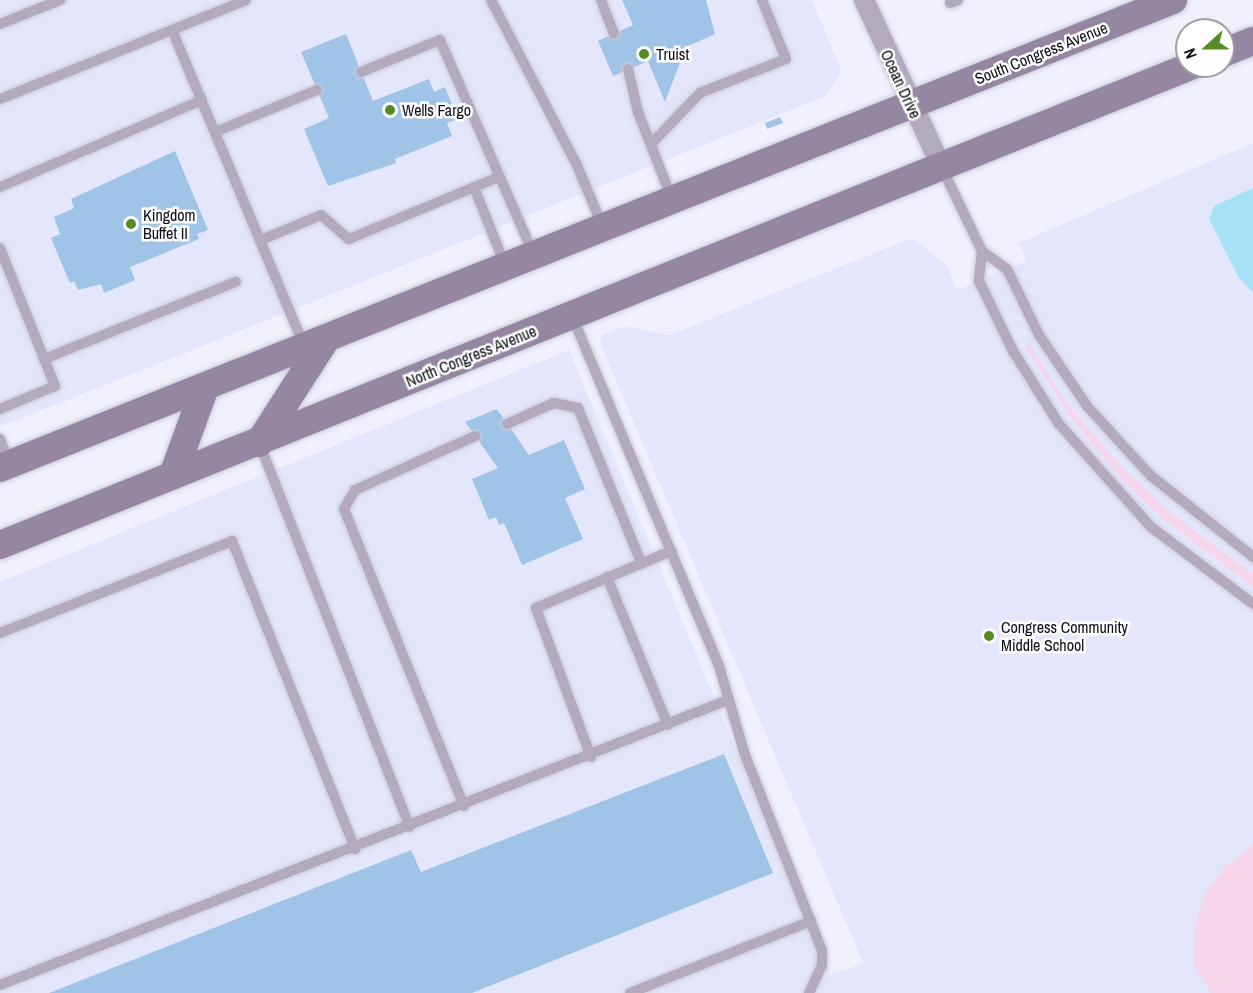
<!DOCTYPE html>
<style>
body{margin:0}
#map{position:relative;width:1253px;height:993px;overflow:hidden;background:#f0f1fd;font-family:"Archivo Narrow",sans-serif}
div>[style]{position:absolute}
.built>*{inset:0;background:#e4e7fc}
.green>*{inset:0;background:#f5d6ea}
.water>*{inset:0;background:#a8e2f6}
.building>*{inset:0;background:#a0c3e8}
.roads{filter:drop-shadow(0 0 2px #cbccd8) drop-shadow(0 0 2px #cbccd8)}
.service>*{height:10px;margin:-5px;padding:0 5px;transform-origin:5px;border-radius:5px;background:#b4aabd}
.minor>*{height:20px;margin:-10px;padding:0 10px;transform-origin:10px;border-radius:10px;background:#b4aabd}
.secondary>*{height:28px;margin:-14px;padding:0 14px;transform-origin:14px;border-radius:14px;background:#9586a2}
.dots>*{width:16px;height:16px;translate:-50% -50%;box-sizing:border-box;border:3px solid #fff;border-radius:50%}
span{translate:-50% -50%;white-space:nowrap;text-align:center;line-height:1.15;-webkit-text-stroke:5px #fff;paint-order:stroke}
.street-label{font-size:16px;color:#0b0c15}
.poi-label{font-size:16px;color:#0b0c15}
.left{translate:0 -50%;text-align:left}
.north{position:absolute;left:1175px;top:18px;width:60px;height:60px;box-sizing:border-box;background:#fff;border:2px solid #9d9ea1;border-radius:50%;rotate:249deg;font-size:16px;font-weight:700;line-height:24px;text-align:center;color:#0b0c15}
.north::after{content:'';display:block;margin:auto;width:21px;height:27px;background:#558b24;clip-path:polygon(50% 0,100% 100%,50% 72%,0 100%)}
</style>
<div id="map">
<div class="built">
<div style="clip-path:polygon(0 0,812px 0,842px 72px,824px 97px,0 427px)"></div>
<div style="clip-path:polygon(1253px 143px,1253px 993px,0 993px,0 582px,569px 350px,830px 975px,863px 963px,600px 343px,602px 335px,624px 326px,670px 335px,912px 238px,946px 264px,957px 290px,1026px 261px,1019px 243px)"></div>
</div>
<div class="green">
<div style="clip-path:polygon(1029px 343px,1064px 399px,1122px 467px,1170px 512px,1253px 574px,1253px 587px,1163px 519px,1120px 477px,1072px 419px,1025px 346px)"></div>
<div style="clip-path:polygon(1253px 844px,1253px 993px,1211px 993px,1194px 965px,1195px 926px,1206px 891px,1225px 867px)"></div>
</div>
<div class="water">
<div style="clip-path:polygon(1253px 188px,1253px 293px,1239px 278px,1209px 219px,1214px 206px)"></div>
</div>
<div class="building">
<div style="clip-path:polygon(622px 0,706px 0,715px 34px,686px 47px,665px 102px,648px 61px,613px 76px,598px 41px,633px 25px)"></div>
<div style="clip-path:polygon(346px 34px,373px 101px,429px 79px,434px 92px,445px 87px,458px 119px,447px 123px,452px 136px,395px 159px,396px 163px,328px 186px,304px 129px,329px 118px,301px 52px)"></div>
<div style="clip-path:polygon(780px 117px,783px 123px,767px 129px,765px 123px)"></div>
<div style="clip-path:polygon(175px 151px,208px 230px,197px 234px,199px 239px,130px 267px,135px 280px,104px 293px,101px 284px,78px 290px,74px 281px,70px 283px,51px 238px,60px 234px,54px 217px,74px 208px,71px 199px)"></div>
<div style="clip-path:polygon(497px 409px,529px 455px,564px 440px,585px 489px,565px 498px,583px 539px,522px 565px,504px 523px,499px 525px,496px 517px,489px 520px,472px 479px,498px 468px,465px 422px)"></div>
<div style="clip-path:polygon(724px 754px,773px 873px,472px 993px,49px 993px,411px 850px,421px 872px)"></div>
</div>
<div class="roads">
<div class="service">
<div style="left:491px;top:0;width:184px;rotate:62.5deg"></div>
<div style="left:576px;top:163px;width:67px;rotate:67.2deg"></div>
<div style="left:601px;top:0;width:36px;rotate:69deg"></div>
<div style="left:950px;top:3px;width:9px;rotate:-21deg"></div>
<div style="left:0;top:24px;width:65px;rotate:-21.8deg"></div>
<div style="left:172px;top:30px;width:342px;rotate:67.3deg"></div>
<div style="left:628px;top:69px;width:44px;rotate:76.9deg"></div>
<div style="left:638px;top:112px;width:93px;rotate:68.7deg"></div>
<div style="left:361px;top:72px;width:85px;rotate:-22.1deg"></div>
<div style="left:440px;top:40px;width:235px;rotate:66.4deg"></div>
<div style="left:0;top:99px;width:265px;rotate:-21.9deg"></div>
<div style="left:215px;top:132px;width:110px;rotate:-22.4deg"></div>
<div style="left:651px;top:144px;width:71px;rotate:-46.1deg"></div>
<div style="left:700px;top:93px;width:92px;rotate:-21.6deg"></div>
<div style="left:786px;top:59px;width:64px;rotate:-112.1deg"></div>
<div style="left:942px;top:168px;width:92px;rotate:64.3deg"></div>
<div style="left:982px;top:251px;width:31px;rotate:36deg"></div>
<div style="left:1007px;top:269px;width:73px;rotate:64.1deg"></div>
<div style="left:1039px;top:335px;width:86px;rotate:55.9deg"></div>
<div style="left:1087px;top:406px;width:93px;rotate:47.6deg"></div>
<div style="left:1150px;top:475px;width:132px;rotate:38.5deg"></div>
<div style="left:0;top:187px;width:220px;rotate:-23.3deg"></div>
<div style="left:474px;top:187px;width:84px;rotate:68.3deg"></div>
<div style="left:261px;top:240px;width:65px;rotate:-22.6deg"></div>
<div style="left:321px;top:215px;width:37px;rotate:41deg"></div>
<div style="left:349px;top:239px;width:162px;rotate:-22.5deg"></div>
<div style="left:0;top:248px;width:149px;rotate:68.3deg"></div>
<div style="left:55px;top:386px;width:60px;rotate:157.3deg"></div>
<div style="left:982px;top:251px;width:30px;rotate:96deg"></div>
<div style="left:979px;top:281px;width:78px;rotate:64.1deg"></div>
<div style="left:1013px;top:351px;width:86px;rotate:57.8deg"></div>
<div style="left:1059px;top:424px;width:138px;rotate:48.2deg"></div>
<div style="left:1151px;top:527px;width:128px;rotate:37deg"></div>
<div style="left:572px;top:316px;width:380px;rotate:67.2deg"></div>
<div style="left:719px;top:666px;width:93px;rotate:73.7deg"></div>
<div style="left:745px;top:755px;width:210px;rotate:68.5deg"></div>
<div style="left:822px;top:950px;width:15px;rotate:90deg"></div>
<div style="left:822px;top:965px;width:31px;rotate:115deg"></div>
<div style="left:44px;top:359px;width:207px;rotate:-21.9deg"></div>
<div style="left:507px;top:424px;width:51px;rotate:-24.1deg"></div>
<div style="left:554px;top:403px;width:25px;rotate:12deg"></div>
<div style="left:578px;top:408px;width:166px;rotate:67.8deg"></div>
<div style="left:0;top:439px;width:27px;rotate:70deg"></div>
<div style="left:260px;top:445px;width:410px;rotate:68.6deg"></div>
<div style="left:607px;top:577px;width:160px;rotate:67.6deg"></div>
<div style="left:0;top:633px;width:250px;rotate:-21.6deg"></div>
<div style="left:232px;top:541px;width:332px;rotate:68.2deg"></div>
<div style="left:591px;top:757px;width:159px;rotate:-110.3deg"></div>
<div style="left:536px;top:608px;width:147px;rotate:-22.9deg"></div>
<div style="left:464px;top:806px;width:320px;rotate:-112deg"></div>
<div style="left:344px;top:509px;width:22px;rotate:-60deg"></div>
<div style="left:355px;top:490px;width:132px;rotate:-24.2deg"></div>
<div style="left:0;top:985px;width:782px;rotate:-21.38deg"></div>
<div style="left:630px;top:993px;width:195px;rotate:-21.7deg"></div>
</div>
<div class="minor">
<div style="left:864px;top:0;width:183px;rotate:65.1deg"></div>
</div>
<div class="secondary">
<div style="left:1223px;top:53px;width:32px;rotate:-22deg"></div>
<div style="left:259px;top:443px;width:120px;rotate:-57.2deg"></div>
<div style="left:0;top:468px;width:1263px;rotate:-21.75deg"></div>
<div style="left:173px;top:475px;width:90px;rotate:-70deg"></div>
<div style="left:0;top:545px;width:1284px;rotate:-21.91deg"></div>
</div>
</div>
<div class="dots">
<div style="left:644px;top:54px;background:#558b24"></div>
<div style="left:390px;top:110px;background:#558b24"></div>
<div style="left:131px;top:224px;background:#558b24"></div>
<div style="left:989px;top:636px;background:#558b24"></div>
</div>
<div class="street-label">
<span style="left:1041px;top:53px;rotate:-22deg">South Congress Avenue</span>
<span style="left:901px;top:84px;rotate:65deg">Ocean Drive</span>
<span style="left:471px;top:356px;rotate:-22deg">North Congress Avenue</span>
</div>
<div class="poi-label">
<span class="left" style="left:656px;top:54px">Truist</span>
<span class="left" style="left:402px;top:110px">Wells Fargo</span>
<span class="left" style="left:143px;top:224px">Kingdom<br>Buffet II</span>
<span class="left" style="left:1001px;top:636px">Congress Community<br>Middle School</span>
</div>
<div class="north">N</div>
</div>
